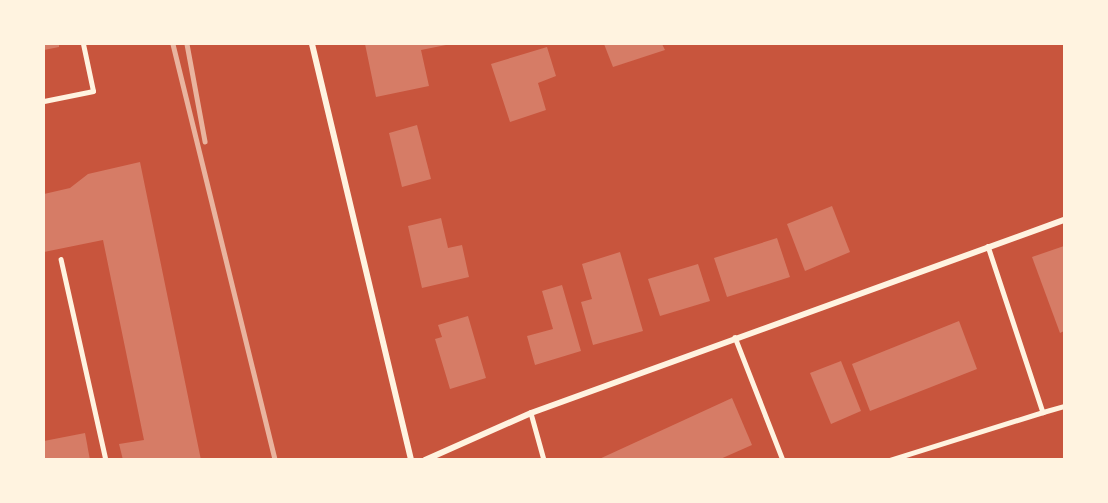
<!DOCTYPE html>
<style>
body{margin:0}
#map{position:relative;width:1108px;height:503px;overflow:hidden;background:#c8553d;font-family:Helvetica,sans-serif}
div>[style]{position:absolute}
.building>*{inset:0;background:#d67c66}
.service>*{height:4.5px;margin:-2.25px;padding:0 2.25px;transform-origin:2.25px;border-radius:2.25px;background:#fff3e0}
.minor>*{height:6px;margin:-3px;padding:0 3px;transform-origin:3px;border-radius:3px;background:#fff3e0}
.rail>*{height:4.5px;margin:-2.25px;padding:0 2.25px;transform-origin:2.25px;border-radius:2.25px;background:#e9b49f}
span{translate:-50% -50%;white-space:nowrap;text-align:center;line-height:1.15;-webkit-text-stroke:5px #fff3e0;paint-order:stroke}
.frame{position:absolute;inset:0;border:45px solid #fff3e0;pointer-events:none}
</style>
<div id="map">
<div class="building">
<div style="clip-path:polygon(44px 44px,59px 44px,59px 47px,44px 50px)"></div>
<div style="clip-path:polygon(365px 44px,446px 44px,446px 45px,421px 50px,429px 86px,376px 97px)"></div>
<div style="clip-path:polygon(604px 44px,662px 44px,665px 50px,613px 67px)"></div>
<div style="clip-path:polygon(547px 47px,556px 76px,538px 83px,546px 110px,510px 122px,491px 64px)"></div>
<div style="clip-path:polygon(417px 125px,431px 179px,402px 187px,389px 133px)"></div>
<div style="clip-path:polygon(140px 162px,201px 460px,123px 460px,119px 444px,144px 440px,103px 240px,44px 252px,44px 194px,70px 188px,88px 174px)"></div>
<div style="clip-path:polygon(832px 206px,850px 252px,805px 271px,787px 224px)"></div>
<div style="clip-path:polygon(441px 218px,448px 248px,462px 245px,469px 277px,422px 288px,408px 226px)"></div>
<div style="clip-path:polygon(777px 238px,790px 277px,727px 297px,714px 258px)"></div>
<div style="clip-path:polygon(1064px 246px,1064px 331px,1060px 333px,1032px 257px)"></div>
<div style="clip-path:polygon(620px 252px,643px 331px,593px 345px,581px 302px,592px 299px,582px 264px)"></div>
<div style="clip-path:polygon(698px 264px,710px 301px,660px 316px,648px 279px)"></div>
<div style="clip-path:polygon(562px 285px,581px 351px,535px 365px,527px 336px,553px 329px,542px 291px)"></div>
<div style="clip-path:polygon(468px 316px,486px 378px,450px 389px,435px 339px,442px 337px,438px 325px)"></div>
<div style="clip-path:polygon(959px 321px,977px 369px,870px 411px,852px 364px)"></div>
<div style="clip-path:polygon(841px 361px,861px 411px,831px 424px,810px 373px)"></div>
<div style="clip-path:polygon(732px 398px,752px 445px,718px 460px,597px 460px)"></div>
<div style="clip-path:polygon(85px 433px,90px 460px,44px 460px,44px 441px)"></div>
</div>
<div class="service">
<div style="left:44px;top:101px;width:50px;rotate:-11.5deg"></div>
<div style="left:93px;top:91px;width:48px;rotate:-102deg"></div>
<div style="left:988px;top:246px;width:175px;rotate:71.7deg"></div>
<div style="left:1043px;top:412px;width:22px;rotate:-16deg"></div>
<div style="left:61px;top:259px;width:206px;rotate:77.4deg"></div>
<div style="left:735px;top:337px;width:132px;rotate:68.7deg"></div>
<div style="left:531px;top:413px;width:49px;rotate:74.5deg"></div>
<div style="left:890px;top:460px;width:160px;rotate:-17.4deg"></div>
</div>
<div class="minor">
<div style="left:312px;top:44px;width:428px;rotate:76.6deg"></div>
<div style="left:425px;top:460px;width:116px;rotate:-23.9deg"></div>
<div style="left:531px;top:413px;width:567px;rotate:-19.91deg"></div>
</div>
<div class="rail">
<div style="left:173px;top:44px;width:428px;rotate:76.2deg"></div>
<div style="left:187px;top:44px;width:99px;rotate:79.5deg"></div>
</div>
<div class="frame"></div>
</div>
